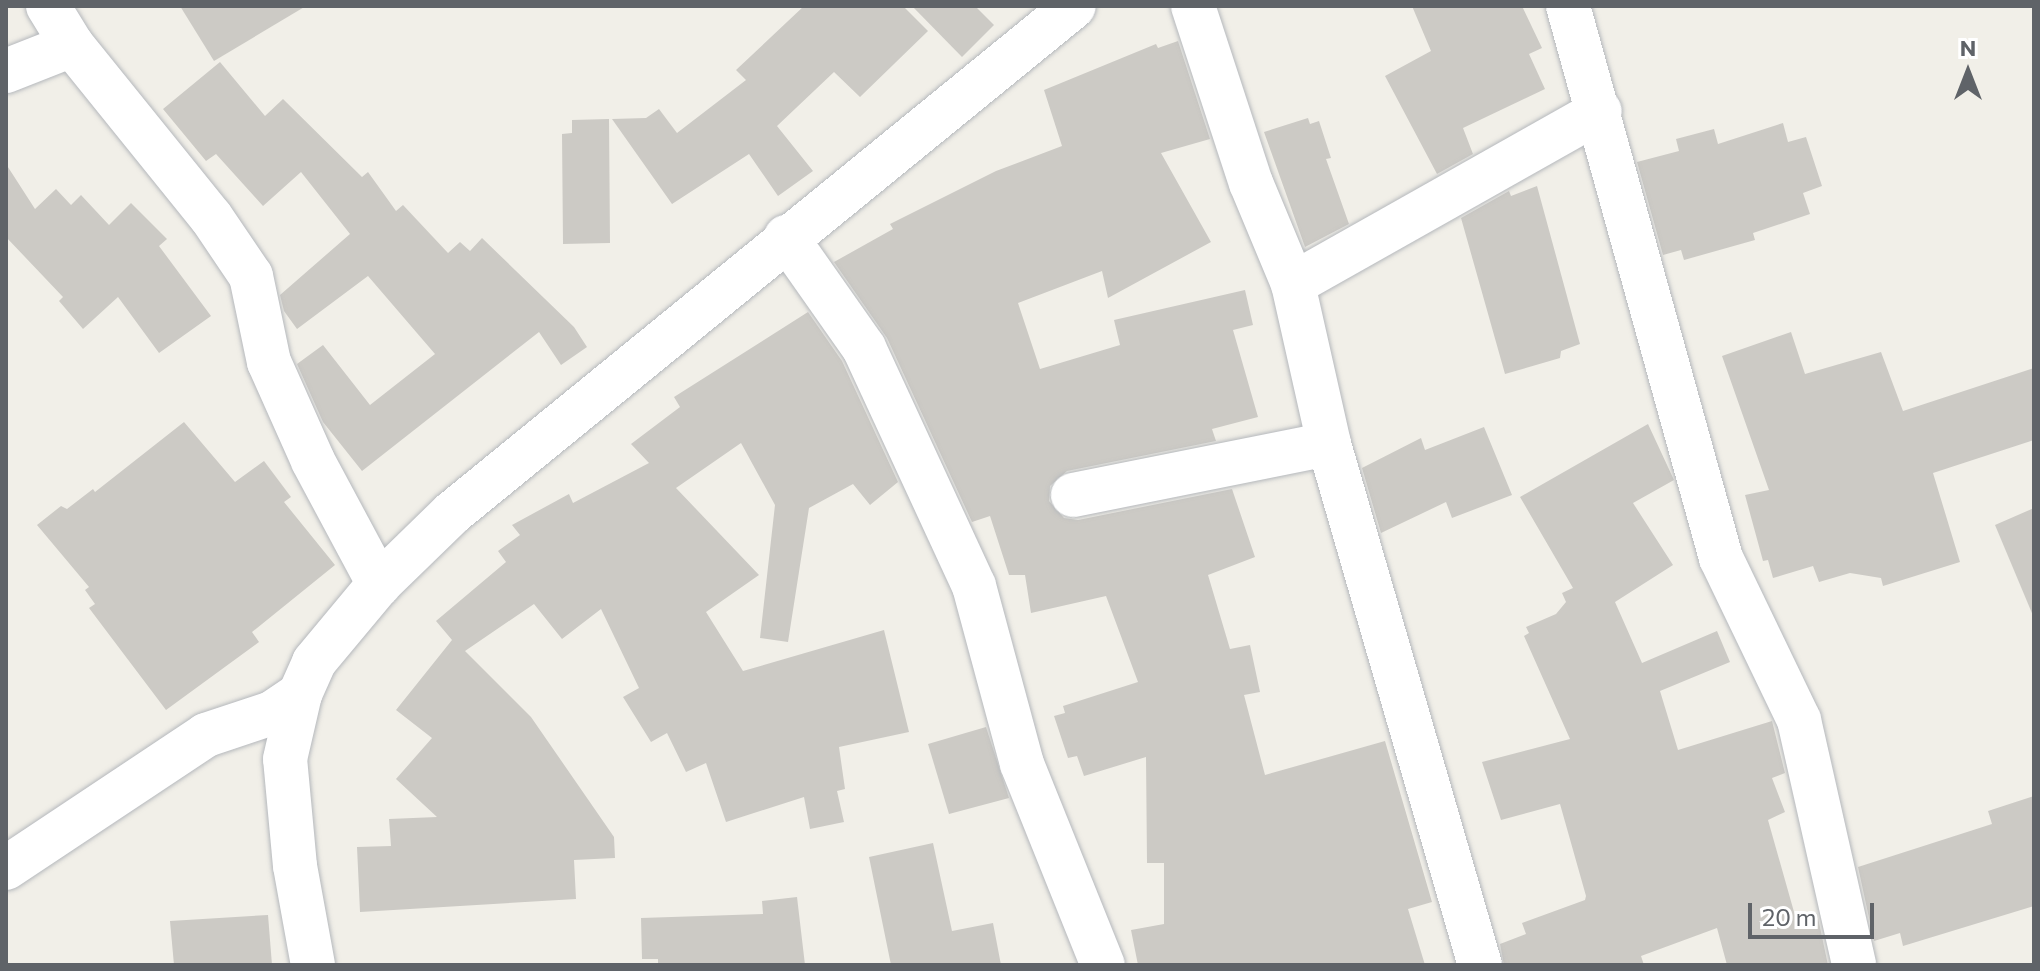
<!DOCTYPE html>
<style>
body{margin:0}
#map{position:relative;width:2040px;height:971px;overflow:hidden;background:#f1efe8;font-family:Commissioner,sans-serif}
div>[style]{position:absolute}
.building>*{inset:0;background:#cccac5}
.roads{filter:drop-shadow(0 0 2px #b5b8bc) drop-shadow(0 0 2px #b5b8bc)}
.minor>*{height:44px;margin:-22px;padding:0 22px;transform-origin:22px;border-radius:22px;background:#fff}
span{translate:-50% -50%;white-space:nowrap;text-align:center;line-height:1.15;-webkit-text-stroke:7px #fff;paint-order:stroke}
.frame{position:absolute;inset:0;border:8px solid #5f6368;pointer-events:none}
.north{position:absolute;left:1928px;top:32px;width:80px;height:80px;-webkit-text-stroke:6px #fff;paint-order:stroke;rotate:0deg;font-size:22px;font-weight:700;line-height:32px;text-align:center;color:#5f6368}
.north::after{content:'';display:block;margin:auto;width:28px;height:36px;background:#5f6368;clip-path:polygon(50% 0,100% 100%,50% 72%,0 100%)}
.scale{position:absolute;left:1748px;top:903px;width:126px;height:36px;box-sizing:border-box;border:4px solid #5f6368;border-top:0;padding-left:10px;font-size:24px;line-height:28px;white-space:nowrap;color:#5f6368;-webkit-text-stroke:6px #fff;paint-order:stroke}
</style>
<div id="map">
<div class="building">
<div style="clip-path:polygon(180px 6px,306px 6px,214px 61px)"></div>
<div style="clip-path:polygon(804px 6px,903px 6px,928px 31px,860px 97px,834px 72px,777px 126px,813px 171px,778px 196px,749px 154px,672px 204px,612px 119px,646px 118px,659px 109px,677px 133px,746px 80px,736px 70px)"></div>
<div style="clip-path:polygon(912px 6px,975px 6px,994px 25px,962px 57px)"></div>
<div style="clip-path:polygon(1412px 6px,1522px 6px,1542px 48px,1529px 54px,1545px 89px,1463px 128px,1473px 154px,1437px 174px,1385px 76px,1431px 51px)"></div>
<div style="clip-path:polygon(1178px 41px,1210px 139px,1161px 153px,1211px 242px,1108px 298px,1102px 271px,1018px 303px,1040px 369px,1120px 345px,1114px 320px,1245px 290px,1253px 325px,1233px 330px,1258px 417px,1212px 429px,1216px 441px,1067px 471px,1050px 486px,1049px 501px,1064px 518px,1078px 520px,1232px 489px,1255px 557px,1208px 575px,1230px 649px,1250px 645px,1260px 692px,1244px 695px,1265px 775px,1385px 741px,1432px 902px,1408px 909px,1425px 965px,1138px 965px,1131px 930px,1164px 924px,1164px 863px,1147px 863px,1146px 757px,1084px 776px,1077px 756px,1068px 758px,1054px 716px,1065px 713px,1063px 706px,1138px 682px,1106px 596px,1031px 613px,1025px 575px,1009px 575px,990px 516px,972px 522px,887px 338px,834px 262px,893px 229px,890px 224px,996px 171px,1062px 146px,1044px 90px,1156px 44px,1158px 48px)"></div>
<div style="clip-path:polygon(220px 62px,265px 116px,283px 99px,362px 177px,368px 172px,396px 211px,403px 205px,448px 253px,460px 242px,470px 251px,482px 238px,574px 327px,587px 347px,561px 365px,539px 332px,362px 471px,323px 422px,297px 364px,323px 345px,370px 405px,435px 354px,368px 276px,297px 329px,284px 311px,280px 295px,350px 234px,301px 172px,263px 206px,216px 154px,206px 161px,163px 109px)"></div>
<div style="clip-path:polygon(1308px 118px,1310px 124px,1319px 121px,1331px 158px,1326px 159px,1349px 224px,1305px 247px,1264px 132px)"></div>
<div style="clip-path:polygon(609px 119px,610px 243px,563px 244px,562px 134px,572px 133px,572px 120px)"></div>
<div style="clip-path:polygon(1783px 123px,1788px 142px,1806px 137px,1822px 186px,1803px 193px,1810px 214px,1753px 233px,1755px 240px,1684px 260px,1681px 250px,1663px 255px,1637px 162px,1679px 151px,1676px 139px,1714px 129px,1718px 144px)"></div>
<div style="clip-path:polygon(6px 164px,35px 209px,56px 189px,71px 205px,81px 195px,109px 225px,131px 203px,167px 239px,159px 246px,211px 316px,159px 353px,118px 297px,83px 329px,59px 301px,63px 297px,6px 237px)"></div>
<div style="clip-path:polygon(1537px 186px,1580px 344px,1561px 351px,1560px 358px,1505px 374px,1461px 218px,1509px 191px,1511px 196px)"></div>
<div style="clip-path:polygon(808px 312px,842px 361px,898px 482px,870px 505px,853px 484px,809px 508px,788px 642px,760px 638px,775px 505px,741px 443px,676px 488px,759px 575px,706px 612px,743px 671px,884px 630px,909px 732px,839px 747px,845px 789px,837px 791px,844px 822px,810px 829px,804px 797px,726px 822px,706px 763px,686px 772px,667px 733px,651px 742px,623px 697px,639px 688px,601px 609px,562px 639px,534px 604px,465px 651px,531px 717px,614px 837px,615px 858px,574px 860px,576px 899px,360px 912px,357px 847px,391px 846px,389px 819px,437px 817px,396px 779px,432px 738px,396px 710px,452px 640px,436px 621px,506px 562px,498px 551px,520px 535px,512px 525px,569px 494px,573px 503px,649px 463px,631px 444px,680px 407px,674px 397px)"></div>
<div style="clip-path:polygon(1791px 332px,1805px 374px,1881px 352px,1903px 411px,2034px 368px,2034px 440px,1933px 473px,1960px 562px,1883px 586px,1881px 578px,1850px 573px,1819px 582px,1813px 566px,1773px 578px,1768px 560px,1763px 561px,1745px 495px,1769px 490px,1722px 356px)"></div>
<div style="clip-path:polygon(184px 422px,235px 482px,264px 461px,291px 497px,284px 502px,335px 565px,252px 632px,259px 642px,166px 710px,89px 608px,95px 604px,85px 590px,89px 587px,37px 525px,61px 506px,67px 509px,93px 489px,95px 492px)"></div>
<div style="clip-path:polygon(1648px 424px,1674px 480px,1633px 503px,1673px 565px,1615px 602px,1642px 663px,1717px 631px,1730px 662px,1660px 691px,1678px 750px,1772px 721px,1785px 773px,1772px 778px,1785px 812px,1768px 820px,1796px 919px,1817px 913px,1828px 965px,1727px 965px,1717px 928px,1641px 956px,1644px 965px,1504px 965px,1500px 944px,1526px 934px,1522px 923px,1585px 900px,1586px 896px,1560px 804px,1501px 820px,1482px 762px,1570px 739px,1524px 636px,1529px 633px,1526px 627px,1556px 614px,1566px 602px,1562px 593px,1573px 588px,1520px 497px)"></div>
<div style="clip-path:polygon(1484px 427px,1512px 495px,1452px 518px,1446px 502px,1381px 533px,1362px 468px,1421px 438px,1425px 450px)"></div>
<div style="clip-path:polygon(2034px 508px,2034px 618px,1995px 525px)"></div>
<div style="clip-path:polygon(986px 727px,1009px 798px,949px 814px,928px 744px)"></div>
<div style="clip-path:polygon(2034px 796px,2034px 906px,1903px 946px,1900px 933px,1874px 941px,1858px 867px,1992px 824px,1988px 811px)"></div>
<div style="clip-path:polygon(933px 843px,952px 931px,993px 923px,1001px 965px,891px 965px,869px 857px)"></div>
<div style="clip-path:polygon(797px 897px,805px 965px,658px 965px,658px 959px,642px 959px,641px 918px,763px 914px,762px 901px)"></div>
<div style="clip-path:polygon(268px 915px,272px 965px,174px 965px,170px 921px)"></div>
</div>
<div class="roads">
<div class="minor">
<div style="left:48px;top:6px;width:46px;rotate:58.4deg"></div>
<div style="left:72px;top:45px;width:221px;rotate:51.1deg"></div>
<div style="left:211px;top:217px;width:71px;rotate:55.9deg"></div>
<div style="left:251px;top:276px;width:88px;rotate:78.2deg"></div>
<div style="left:269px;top:362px;width:108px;rotate:66deg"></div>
<div style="left:313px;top:461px;width:140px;rotate:61.8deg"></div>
<div style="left:1193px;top:6px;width:186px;rotate:71.9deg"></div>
<div style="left:1251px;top:183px;width:109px;rotate:67.4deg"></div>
<div style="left:1293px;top:284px;width:164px;rotate:77.3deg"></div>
<div style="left:1329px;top:444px;width:542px;rotate:73.84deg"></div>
<div style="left:1568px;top:6px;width:573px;rotate:74.51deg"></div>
<div style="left:1721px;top:558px;width:180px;rotate:64.3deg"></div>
<div style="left:1799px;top:720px;width:251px;rotate:77.3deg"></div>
<div style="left:6px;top:71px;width:71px;rotate:-21.5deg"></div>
<div style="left:786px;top:237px;width:136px;rotate:54.9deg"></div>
<div style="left:864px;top:348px;width:262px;rotate:65.2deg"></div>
<div style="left:974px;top:586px;width:184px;rotate:74.9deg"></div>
<div style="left:1022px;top:764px;width:217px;rotate:68.1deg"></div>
<div style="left:1293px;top:284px;width:352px;rotate:-29.4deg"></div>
<div style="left:1073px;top:495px;width:261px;rotate:-11.3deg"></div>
<div style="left:6px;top:868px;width:240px;rotate:-33.6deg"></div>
<div style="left:206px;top:735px;width:70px;rotate:-18.4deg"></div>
<div style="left:272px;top:713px;width:34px;rotate:-34deg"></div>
<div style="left:313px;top:965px;width:101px;rotate:-100.3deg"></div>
<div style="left:295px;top:866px;width:107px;rotate:-95.3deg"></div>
<div style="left:285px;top:759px;width:67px;rotate:-77deg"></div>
<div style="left:300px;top:694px;width:35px;rotate:-66deg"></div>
<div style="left:314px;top:662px;width:102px;rotate:-50.2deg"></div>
<div style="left:379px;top:584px;width:102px;rotate:-44.2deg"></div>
<div style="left:452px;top:513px;width:802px;rotate:-39.18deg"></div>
</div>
</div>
<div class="frame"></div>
<div class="north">N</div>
<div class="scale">20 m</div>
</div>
